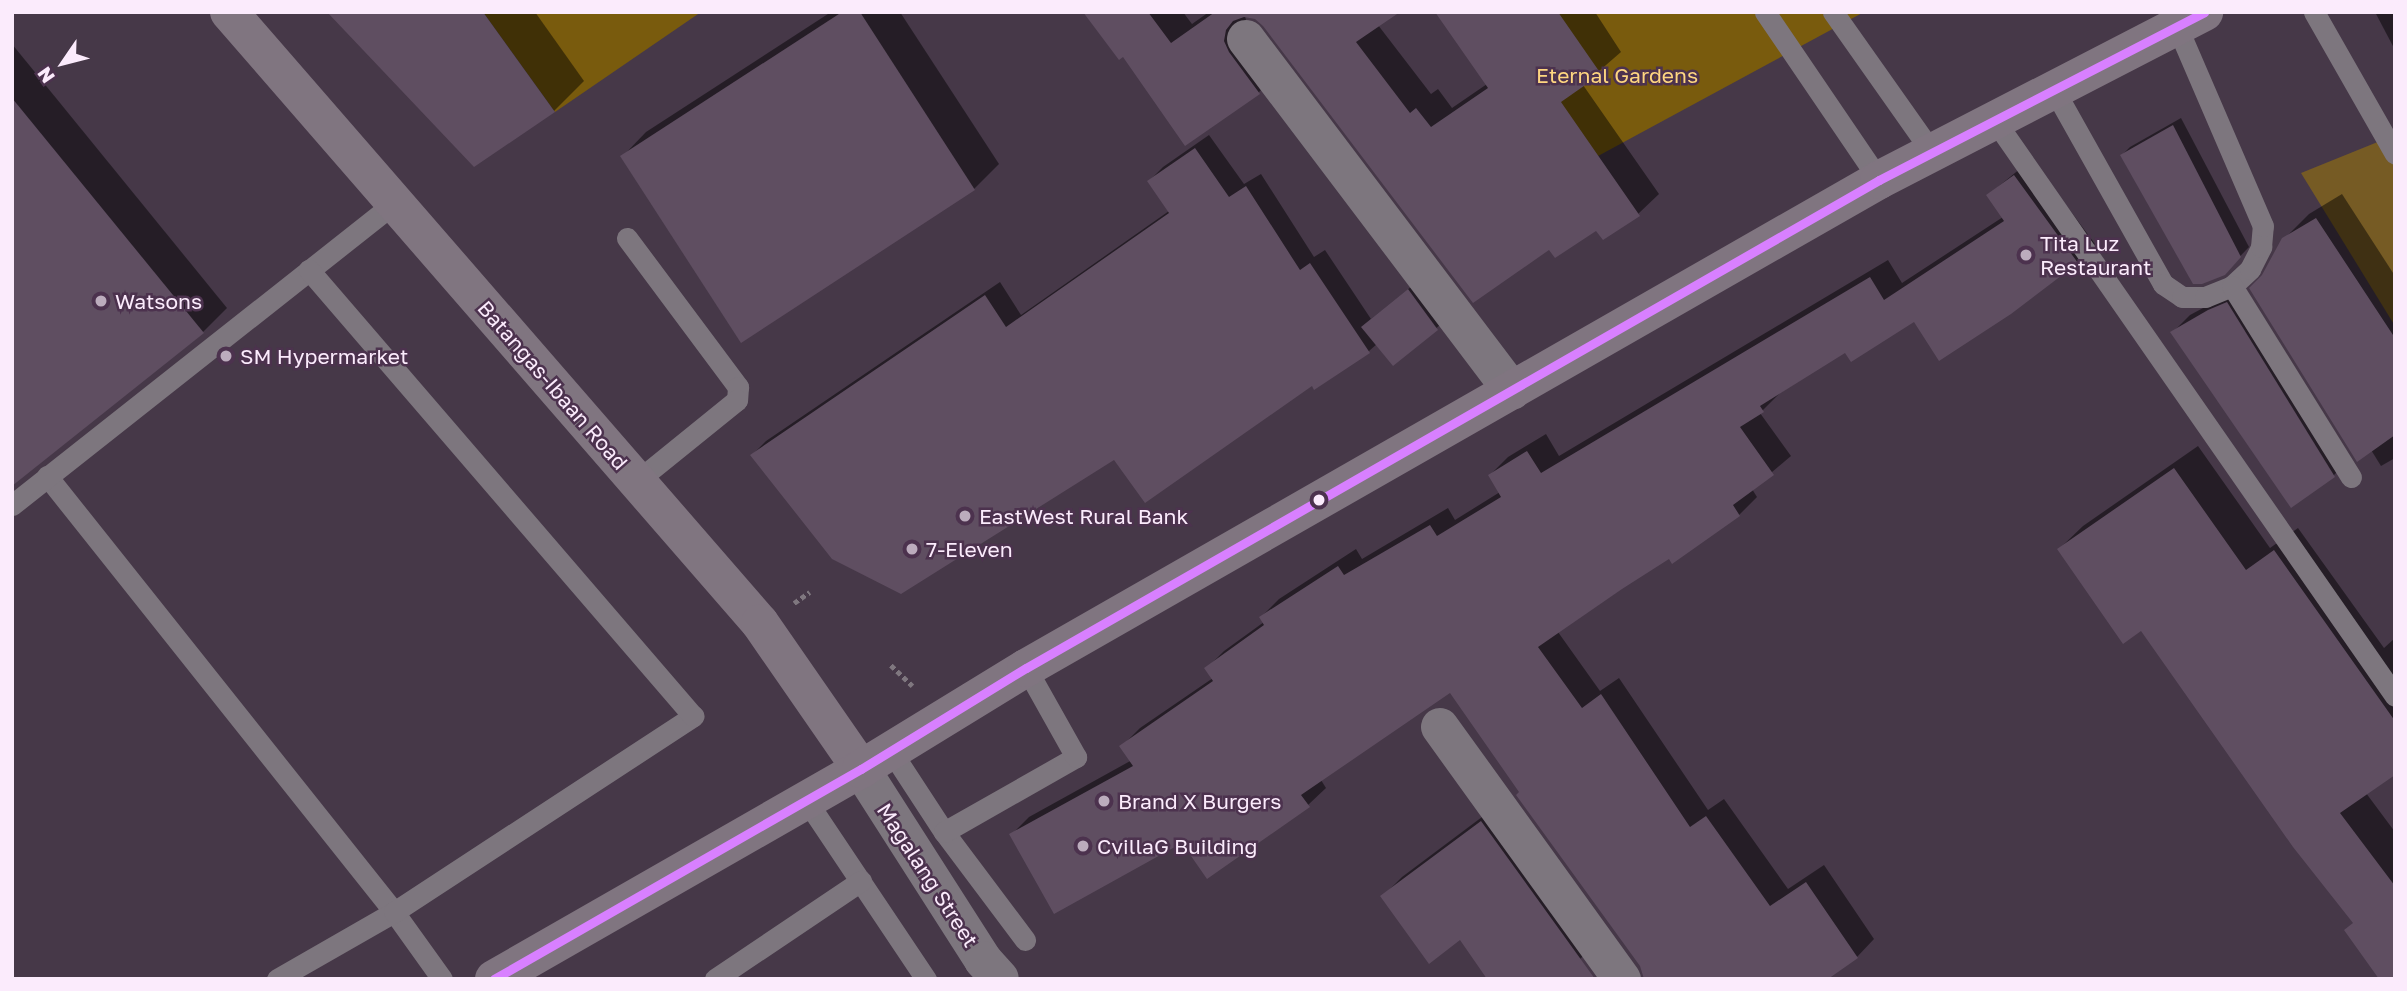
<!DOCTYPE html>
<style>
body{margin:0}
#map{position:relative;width:2407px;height:991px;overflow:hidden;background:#463848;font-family:"Golos Text",sans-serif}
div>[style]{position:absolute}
.green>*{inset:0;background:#795b0d}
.forest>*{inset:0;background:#765b24}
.shadow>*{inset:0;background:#0007}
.building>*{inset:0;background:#5f4e61}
.path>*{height:4.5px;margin-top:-2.25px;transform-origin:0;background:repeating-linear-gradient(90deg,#7f777f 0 5px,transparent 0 8.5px)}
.service>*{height:21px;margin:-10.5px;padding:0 10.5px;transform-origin:10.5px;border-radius:10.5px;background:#7d767e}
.minor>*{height:38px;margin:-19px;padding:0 19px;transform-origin:19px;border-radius:19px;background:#7d767e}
.primary>*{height:38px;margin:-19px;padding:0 19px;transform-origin:19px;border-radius:19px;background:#807580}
.bus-1>*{height:9px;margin:-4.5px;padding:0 4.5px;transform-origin:4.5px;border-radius:4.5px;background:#d880ff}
.dots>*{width:19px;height:19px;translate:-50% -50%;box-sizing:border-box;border:4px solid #4c324e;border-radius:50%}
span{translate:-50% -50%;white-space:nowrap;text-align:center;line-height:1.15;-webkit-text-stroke:5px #4c324e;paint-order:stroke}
.park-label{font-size:21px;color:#fed680}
.poi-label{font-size:21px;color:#fbebfc}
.left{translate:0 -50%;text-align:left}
.street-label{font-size:21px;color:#fbebfc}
.frame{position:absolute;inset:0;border:14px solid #fbebfc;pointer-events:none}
.north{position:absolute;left:28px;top:28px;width:70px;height:70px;-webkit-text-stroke:5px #4c324e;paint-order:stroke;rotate:235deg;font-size:19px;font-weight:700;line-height:28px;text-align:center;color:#fbebfc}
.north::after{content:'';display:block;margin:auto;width:24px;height:32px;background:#fbebfc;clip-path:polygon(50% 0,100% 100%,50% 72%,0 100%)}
</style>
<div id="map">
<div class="green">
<div style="clip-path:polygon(483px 12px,701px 12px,555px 112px)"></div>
<div style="clip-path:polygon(1495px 12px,1864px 12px,1598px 156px)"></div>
</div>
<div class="forest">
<div style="clip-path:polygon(2395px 135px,2395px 326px,2301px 173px)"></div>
</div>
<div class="shadow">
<div style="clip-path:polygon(329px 12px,535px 12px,584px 81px,554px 111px)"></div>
<div style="clip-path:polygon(831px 12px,900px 12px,999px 164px,974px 189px,742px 340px,622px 157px,646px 132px)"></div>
<div style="clip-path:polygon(1086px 12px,1183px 12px,1192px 24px,1209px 12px,1396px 12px,1378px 25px,1431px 94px,1438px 89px,1452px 108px,1487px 84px,1437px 12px,1595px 12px,1621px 52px,1583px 85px,1659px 194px,1638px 214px,1550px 247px,1265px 25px,1255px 17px,1245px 16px,1249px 32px,1279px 72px,1259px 92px,1186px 143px,1124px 54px)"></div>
<div style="clip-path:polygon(2375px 12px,2395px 12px,2395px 50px)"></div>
<div style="clip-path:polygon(12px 44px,227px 308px,203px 332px,12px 484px)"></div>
<div style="clip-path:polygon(2181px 118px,2249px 247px,2224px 273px,2122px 155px,2130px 147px)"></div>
<div style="clip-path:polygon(1209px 135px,1244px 184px,1261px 174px,1314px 257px,1325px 250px,1371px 319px,1417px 282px,1446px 320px,1393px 364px,1377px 344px,1369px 351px,1115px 458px,752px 455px,766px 441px,1000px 282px,1021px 315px,1169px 211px,1149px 181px,1163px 167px)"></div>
<div style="clip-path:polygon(2032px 159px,2095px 244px,2077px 262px,1914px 320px,1846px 351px,1780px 393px,1760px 413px,1791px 456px,1752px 489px,1757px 497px,1739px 515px,1669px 556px,1558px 632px,1600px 691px,1619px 678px,1708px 810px,1724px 799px,1788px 889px,1824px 865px,1874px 939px,1857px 957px,1641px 965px,1451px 691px,1321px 780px,1326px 788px,1308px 805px,1183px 841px,1011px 835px,1029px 817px,1132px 760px,1122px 746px,1140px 728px,1213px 678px,1206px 669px,1224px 651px,1264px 622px,1261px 617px,1279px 599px,1356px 549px,1362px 559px,1448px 508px,1455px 520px,1500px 492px,1490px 475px,1508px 457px,1546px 434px,1559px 456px,1888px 260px,1902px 283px,2003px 217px,1988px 195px)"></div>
<div style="clip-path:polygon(2342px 194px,2395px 276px,2395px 458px,2381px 466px,2263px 276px,2284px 239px,2309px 214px)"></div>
<div style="clip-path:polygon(2244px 286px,2351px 458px,2334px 475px,2291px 505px,2173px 332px,2190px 315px)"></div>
<div style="clip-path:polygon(2198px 446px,2270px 548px,2298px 528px,2384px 648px,2395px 638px,2395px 773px,2366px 793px,2395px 832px,2395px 979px,2141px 629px,2059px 549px,2083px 526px)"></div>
<div style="clip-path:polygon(1502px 802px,1601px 939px,1580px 959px,1461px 938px,1382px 897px,1402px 877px)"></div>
</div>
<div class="building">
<div style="clip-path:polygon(327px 12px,483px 12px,555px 112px,474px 167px)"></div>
<div style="clip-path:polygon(842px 12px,860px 12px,975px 190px,741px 343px,620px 156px)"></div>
<div style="clip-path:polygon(1083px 12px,1148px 12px,1171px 43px,1215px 12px,1400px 12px,1356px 42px,1410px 113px,1416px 108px,1431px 127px,1488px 88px,1435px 12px,1558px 12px,1601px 74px,1561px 102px,1640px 216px,1603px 240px,1596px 231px,1555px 258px,1549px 250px,1473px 303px,1263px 26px,1255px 19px,1244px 17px,1233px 21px,1226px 30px,1224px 41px,1229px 52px,1260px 94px,1185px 146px,1123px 57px,1119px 60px)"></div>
<div style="clip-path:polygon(12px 98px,204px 333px,12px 486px)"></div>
<div style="clip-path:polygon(2173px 125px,2241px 257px,2225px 275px,2202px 284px,2193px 284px,2120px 155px)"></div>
<div style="clip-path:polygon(1195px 148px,1229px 197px,1246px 186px,1300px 270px,1310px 263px,1370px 353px,1314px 390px,1312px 386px,1145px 503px,1114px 460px,901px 594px,832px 559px,750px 455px,985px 295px,1006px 327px,1169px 213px,1147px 181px)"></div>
<div style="clip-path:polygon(2014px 175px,2078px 263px,2011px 314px,1939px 361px,1914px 322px,1851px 362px,1845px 353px,1760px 406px,1764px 412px,1740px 427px,1774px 475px,1733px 505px,1740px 516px,1672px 564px,1669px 559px,1622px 589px,1538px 647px,1582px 708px,1601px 694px,1690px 827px,1706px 816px,1770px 906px,1806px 882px,1858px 958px,1828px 979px,1644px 979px,1640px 966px,1516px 795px,1519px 792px,1450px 693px,1301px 795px,1310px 807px,1207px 879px,1182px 843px,1054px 914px,1009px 834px,1133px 766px,1119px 746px,1213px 681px,1204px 668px,1264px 625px,1259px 617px,1338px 566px,1344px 575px,1430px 525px,1437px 536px,1501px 497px,1488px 475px,1527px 451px,1541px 473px,1870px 277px,1884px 300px,2004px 221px,1986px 195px)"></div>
<div style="clip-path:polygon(2316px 218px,2395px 338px,2395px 435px,2357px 462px,2249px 288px,2262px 275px,2282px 238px)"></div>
<div style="clip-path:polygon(1408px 289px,1438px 330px,1393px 366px,1361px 327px)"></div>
<div style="clip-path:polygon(2227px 302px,2335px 477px,2291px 508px,2170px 332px,2208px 310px)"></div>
<div style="clip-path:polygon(2174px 468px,2246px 570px,2274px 550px,2395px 721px,2395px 775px,2340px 813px,2395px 886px,2395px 979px,2379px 979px,2344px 930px,2353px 923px,2293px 847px,2141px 631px,2123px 644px,2057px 549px)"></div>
<div style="clip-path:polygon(1481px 821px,1595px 979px,1487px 979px,1460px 940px,1429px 964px,1380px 896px)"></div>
</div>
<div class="path">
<div style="left:794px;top:603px;width:19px;rotate:-35deg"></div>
<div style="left:891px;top:665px;width:30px;rotate:44deg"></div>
</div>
<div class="service">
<div style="left:1765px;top:12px;width:203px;rotate:55.8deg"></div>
<div style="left:1833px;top:12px;width:170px;rotate:54.8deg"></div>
<div style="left:2314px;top:12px;width:163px;rotate:60.3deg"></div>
<div style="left:2053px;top:88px;width:225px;rotate:60.7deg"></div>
<div style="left:2163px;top:284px;width:23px;rotate:34deg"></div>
<div style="left:2182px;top:297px;width:23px"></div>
<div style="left:2205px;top:297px;width:29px;rotate:-22deg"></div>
<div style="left:2232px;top:286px;width:25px;rotate:-43deg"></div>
<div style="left:2250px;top:269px;width:25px;rotate:-63deg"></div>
<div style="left:2261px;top:247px;width:21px;rotate:-85deg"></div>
<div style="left:2263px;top:226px;width:218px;rotate:-113.3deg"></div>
<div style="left:1993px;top:118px;width:704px;rotate:55.18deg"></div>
<div style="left:627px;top:238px;width:186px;rotate:53.3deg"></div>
<div style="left:738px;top:387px;width:13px;rotate:94deg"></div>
<div style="left:737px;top:400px;width:129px;rotate:141deg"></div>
<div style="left:2232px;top:286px;width:225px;rotate:58.1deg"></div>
<div style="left:47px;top:476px;width:557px;rotate:51.48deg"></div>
<div style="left:394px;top:912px;width:82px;rotate:54.4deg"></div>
<div style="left:12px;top:505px;width:488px;rotate:-38.3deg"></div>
<div style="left:891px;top:751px;width:97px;rotate:56.8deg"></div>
<div style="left:944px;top:832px;width:135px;rotate:53.1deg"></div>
<div style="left:806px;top:800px;width:216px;rotate:56.2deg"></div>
<div style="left:944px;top:832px;width:152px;rotate:-29.6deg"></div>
<div style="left:1076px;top:757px;width:102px;rotate:-119.3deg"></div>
<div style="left:277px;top:979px;width:135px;rotate:-29.8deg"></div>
<div style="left:394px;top:912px;width:358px;rotate:-33.2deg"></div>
<div style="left:693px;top:716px;width:589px;rotate:-130.73deg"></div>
<div style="left:715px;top:979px;width:176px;rotate:-33.9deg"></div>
</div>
<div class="minor">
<div style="left:1246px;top:39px;width:441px;rotate:52.9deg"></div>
<div style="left:1440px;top:727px;width:311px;rotate:54.2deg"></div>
<div style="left:861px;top:769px;width:227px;rotate:57.4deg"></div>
<div style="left:983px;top:960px;width:25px;rotate:48deg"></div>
</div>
<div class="primary">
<div style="left:229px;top:12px;width:809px;rotate:49.01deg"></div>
<div style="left:760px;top:623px;width:178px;rotate:55.3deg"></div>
<div style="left:494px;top:979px;width:423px;rotate:-29.8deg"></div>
<div style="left:861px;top:769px;width:193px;rotate:-31.5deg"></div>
<div style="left:1026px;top:668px;width:983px;rotate:-29.77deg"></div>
<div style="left:1879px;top:180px;width:366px;rotate:-27.3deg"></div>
</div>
<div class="bus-1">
<div style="left:494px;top:979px;width:423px;rotate:-29.8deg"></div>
<div style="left:861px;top:769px;width:193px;rotate:-31.5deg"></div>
<div style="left:1026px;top:668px;width:983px;rotate:-29.77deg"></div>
<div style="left:1879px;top:180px;width:366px;rotate:-27.3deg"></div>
</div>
<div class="dots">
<div style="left:2026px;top:255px;background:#bcacbd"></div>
<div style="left:101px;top:301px;background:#bcacbd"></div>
<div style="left:226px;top:356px;background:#bcacbd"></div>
<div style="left:1319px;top:500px;background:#fbebfc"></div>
<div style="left:965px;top:516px;background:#bcacbd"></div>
<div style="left:912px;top:549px;background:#bcacbd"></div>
<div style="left:1104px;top:801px;background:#bcacbd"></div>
<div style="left:1083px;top:846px;background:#bcacbd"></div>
</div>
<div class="park-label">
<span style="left:1617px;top:75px">Eternal Gardens</span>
</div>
<div class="poi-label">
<span class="left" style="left:2040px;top:255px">Tita Luz<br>Restaurant</span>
<span class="left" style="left:115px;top:301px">Watsons</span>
<span class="left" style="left:240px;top:356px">SM Hypermarket</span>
<span class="left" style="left:979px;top:516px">EastWest Rural Bank</span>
<span class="left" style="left:926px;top:549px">7-Eleven</span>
<span class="left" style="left:1118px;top:801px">Brand X Burgers</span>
<span class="left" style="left:1097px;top:846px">CvillaG Building</span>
</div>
<div class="street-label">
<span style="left:553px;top:385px;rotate:49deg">Batangas-Ibaan Road</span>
<span style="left:928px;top:875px;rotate:57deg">Magalang Street</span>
</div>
<div class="frame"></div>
<div class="north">N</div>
</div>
